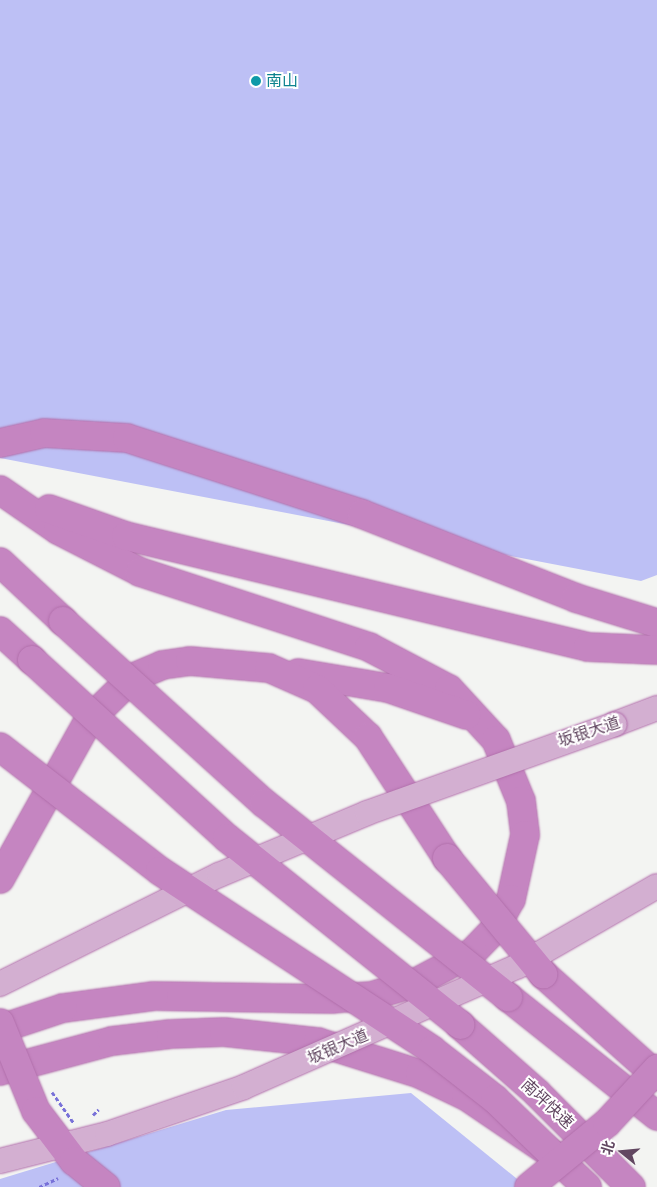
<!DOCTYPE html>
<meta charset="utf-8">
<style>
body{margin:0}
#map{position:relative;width:657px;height:1187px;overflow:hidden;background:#f3f4f2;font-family:"DejaVu Sans","Noto Sans SC",sans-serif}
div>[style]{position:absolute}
.green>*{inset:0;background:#bdc0f5}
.path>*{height:3px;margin-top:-1.5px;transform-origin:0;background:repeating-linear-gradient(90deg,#7871d8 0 4px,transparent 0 6.5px)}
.roads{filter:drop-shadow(0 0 1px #b270ac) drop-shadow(0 0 1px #b270ac)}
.major>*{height:24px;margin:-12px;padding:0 12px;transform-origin:12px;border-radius:12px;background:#d3afd1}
.highway>*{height:28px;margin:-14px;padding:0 14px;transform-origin:14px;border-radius:14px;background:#c585c1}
.bridges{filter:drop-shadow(0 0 1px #b270ac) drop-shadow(0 0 1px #b270ac)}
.major-bridge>*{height:24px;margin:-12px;padding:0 12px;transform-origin:12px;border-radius:12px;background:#d3afd1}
.highway-bridge>*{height:28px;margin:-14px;padding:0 14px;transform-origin:14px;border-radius:14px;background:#c585c1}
.dots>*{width:14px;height:14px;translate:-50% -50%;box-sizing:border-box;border:2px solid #fff;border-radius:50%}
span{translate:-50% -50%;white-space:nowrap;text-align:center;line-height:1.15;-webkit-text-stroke:4px #fff;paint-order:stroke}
.culture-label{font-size:16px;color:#0d838f}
.left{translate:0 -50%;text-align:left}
.street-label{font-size:16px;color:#624761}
.north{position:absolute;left:597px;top:1127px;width:50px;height:50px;-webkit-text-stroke:4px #fff;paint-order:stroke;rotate:287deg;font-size:14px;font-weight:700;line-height:20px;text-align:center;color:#624761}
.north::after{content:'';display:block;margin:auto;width:18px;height:22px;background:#624761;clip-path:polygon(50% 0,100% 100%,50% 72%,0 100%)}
</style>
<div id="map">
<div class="green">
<div style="clip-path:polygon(0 0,657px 0,657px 575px,641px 581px,0 458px)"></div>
<div style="clip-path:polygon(411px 1093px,527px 1187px,0 1187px,0 1179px,226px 1110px)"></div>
</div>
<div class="path">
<div style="left:52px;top:1092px;width:38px;rotate:55deg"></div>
<div style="left:93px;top:1115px;width:8px;rotate:-45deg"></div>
<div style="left:39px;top:1187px;width:21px;rotate:-25deg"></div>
</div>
<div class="roads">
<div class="major">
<div style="left:615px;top:724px;width:45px;rotate:-20.9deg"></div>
</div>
<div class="highway">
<div style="left:0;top:443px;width:45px;rotate:-12.8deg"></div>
<div style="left:44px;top:433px;width:83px;rotate:3.4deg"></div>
<div style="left:127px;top:438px;width:247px;rotate:17.9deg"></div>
<div style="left:362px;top:514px;width:230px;rotate:21.4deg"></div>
<div style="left:576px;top:598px;width:85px;rotate:17.2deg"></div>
<div style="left:0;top:490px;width:70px;rotate:34.6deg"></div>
<div style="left:58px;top:530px;width:92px;rotate:27.1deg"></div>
<div style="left:140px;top:572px;width:241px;rotate:18.1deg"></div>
<div style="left:369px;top:647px;width:90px;rotate:27.7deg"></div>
<div style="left:449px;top:689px;width:69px;rotate:47.3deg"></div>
<div style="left:496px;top:740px;width:66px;rotate:67.7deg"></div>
<div style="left:521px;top:801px;width:34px;rotate:83deg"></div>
<div style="left:525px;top:835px;width:66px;rotate:102.3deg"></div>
<div style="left:511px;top:899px;width:37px;rotate:119deg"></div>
<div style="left:493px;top:931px;width:29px;rotate:134deg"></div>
<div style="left:473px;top:952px;width:66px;rotate:151.9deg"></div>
<div style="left:415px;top:983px;width:46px;rotate:163.5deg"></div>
<div style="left:371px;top:996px;width:39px;rotate:176deg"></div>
<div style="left:332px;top:999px;width:178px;rotate:-179deg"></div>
<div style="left:154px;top:996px;width:92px;rotate:172.5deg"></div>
<div style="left:63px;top:1008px;width:66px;rotate:161.6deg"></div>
<div style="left:49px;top:509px;width:82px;rotate:19.3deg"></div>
<div style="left:126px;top:536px;width:475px;rotate:13.5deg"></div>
<div style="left:588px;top:647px;width:69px;rotate:2.5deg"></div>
<div style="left:0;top:562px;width:86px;rotate:43.1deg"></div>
<div style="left:0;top:631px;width:43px;rotate:42.2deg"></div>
<div style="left:298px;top:673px;width:91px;rotate:9.5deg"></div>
<div style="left:388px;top:688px;width:83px;rotate:18.9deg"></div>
<div style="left:0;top:879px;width:182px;rotate:-60.8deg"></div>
<div style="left:89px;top:720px;width:60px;rotate:-44.3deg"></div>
<div style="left:132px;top:678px;width:33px;rotate:-23deg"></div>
<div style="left:162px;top:665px;width:28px;rotate:-8deg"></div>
<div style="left:190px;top:661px;width:79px;rotate:5.1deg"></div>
<div style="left:269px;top:668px;width:52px;rotate:23.6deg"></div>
<div style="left:317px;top:689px;width:70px;rotate:43.3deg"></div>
<div style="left:368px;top:737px;width:145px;rotate:56.9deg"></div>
<div style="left:543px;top:974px;width:153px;rotate:41.8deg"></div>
<div style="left:508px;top:997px;width:191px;rotate:38.6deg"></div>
<div style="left:460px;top:1025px;width:103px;rotate:41.4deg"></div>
<div style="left:537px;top:1093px;width:133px;rotate:45deg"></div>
<div style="left:0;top:1071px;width:116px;rotate:-15deg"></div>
<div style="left:112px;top:1041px;width:59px;rotate:-6.8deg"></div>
<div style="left:171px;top:1034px;width:53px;rotate:-2.2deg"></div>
<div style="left:224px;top:1032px;width:95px;rotate:6.1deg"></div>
<div style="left:318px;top:1042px;width:107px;rotate:17.4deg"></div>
<div style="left:420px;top:1074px;width:51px;rotate:25.6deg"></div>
<div style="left:466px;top:1096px;width:105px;rotate:34.1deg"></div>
<div style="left:553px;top:1155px;width:47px;rotate:43.3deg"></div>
</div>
</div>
<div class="bridges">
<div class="major-bridge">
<div style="left:0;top:984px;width:245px;rotate:-26.5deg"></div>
<div style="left:219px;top:875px;width:160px;rotate:-22.7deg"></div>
<div style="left:367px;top:813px;width:263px;rotate:-19.7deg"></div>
<div style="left:0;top:1161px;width:110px;rotate:-14.2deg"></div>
<div style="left:107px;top:1134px;width:145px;rotate:-18.9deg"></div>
<div style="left:244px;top:1087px;width:300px;rotate:-23.8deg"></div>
<div style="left:518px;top:966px;width:160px;rotate:-29.9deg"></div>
</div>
<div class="highway-bridge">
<div style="left:63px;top:621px;width:271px;rotate:42.2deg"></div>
<div style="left:264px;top:803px;width:312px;rotate:38.5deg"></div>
<div style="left:32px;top:660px;width:264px;rotate:42.4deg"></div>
<div style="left:227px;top:838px;width:299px;rotate:38.7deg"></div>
<div style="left:0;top:747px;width:202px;rotate:37.8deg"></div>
<div style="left:160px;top:871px;width:326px;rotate:33.3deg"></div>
<div style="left:432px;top:1050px;width:80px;rotate:37.9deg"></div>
<div style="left:495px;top:1099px;width:81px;rotate:44deg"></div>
<div style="left:447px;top:858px;width:151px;rotate:50.4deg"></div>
<div style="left:0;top:1023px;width:95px;rotate:67.8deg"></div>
<div style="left:36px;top:1111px;width:63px;rotate:52.8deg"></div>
<div style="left:74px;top:1161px;width:41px;rotate:39.1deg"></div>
<div style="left:529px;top:1187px;width:101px;rotate:-39.4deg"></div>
<div style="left:607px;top:1123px;width:74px;rotate:-47.2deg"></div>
</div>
</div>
<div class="dots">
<div style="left:256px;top:81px;background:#0f9aa8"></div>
</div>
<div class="culture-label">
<span class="left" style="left:266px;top:81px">南山</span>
</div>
<div class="street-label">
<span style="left:589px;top:732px;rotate:-18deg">坂银大道</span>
<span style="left:338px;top:1047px;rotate:-23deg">坂银大道</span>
<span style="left:547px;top:1104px;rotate:43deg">南坪快速</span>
</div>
<div class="north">北</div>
</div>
